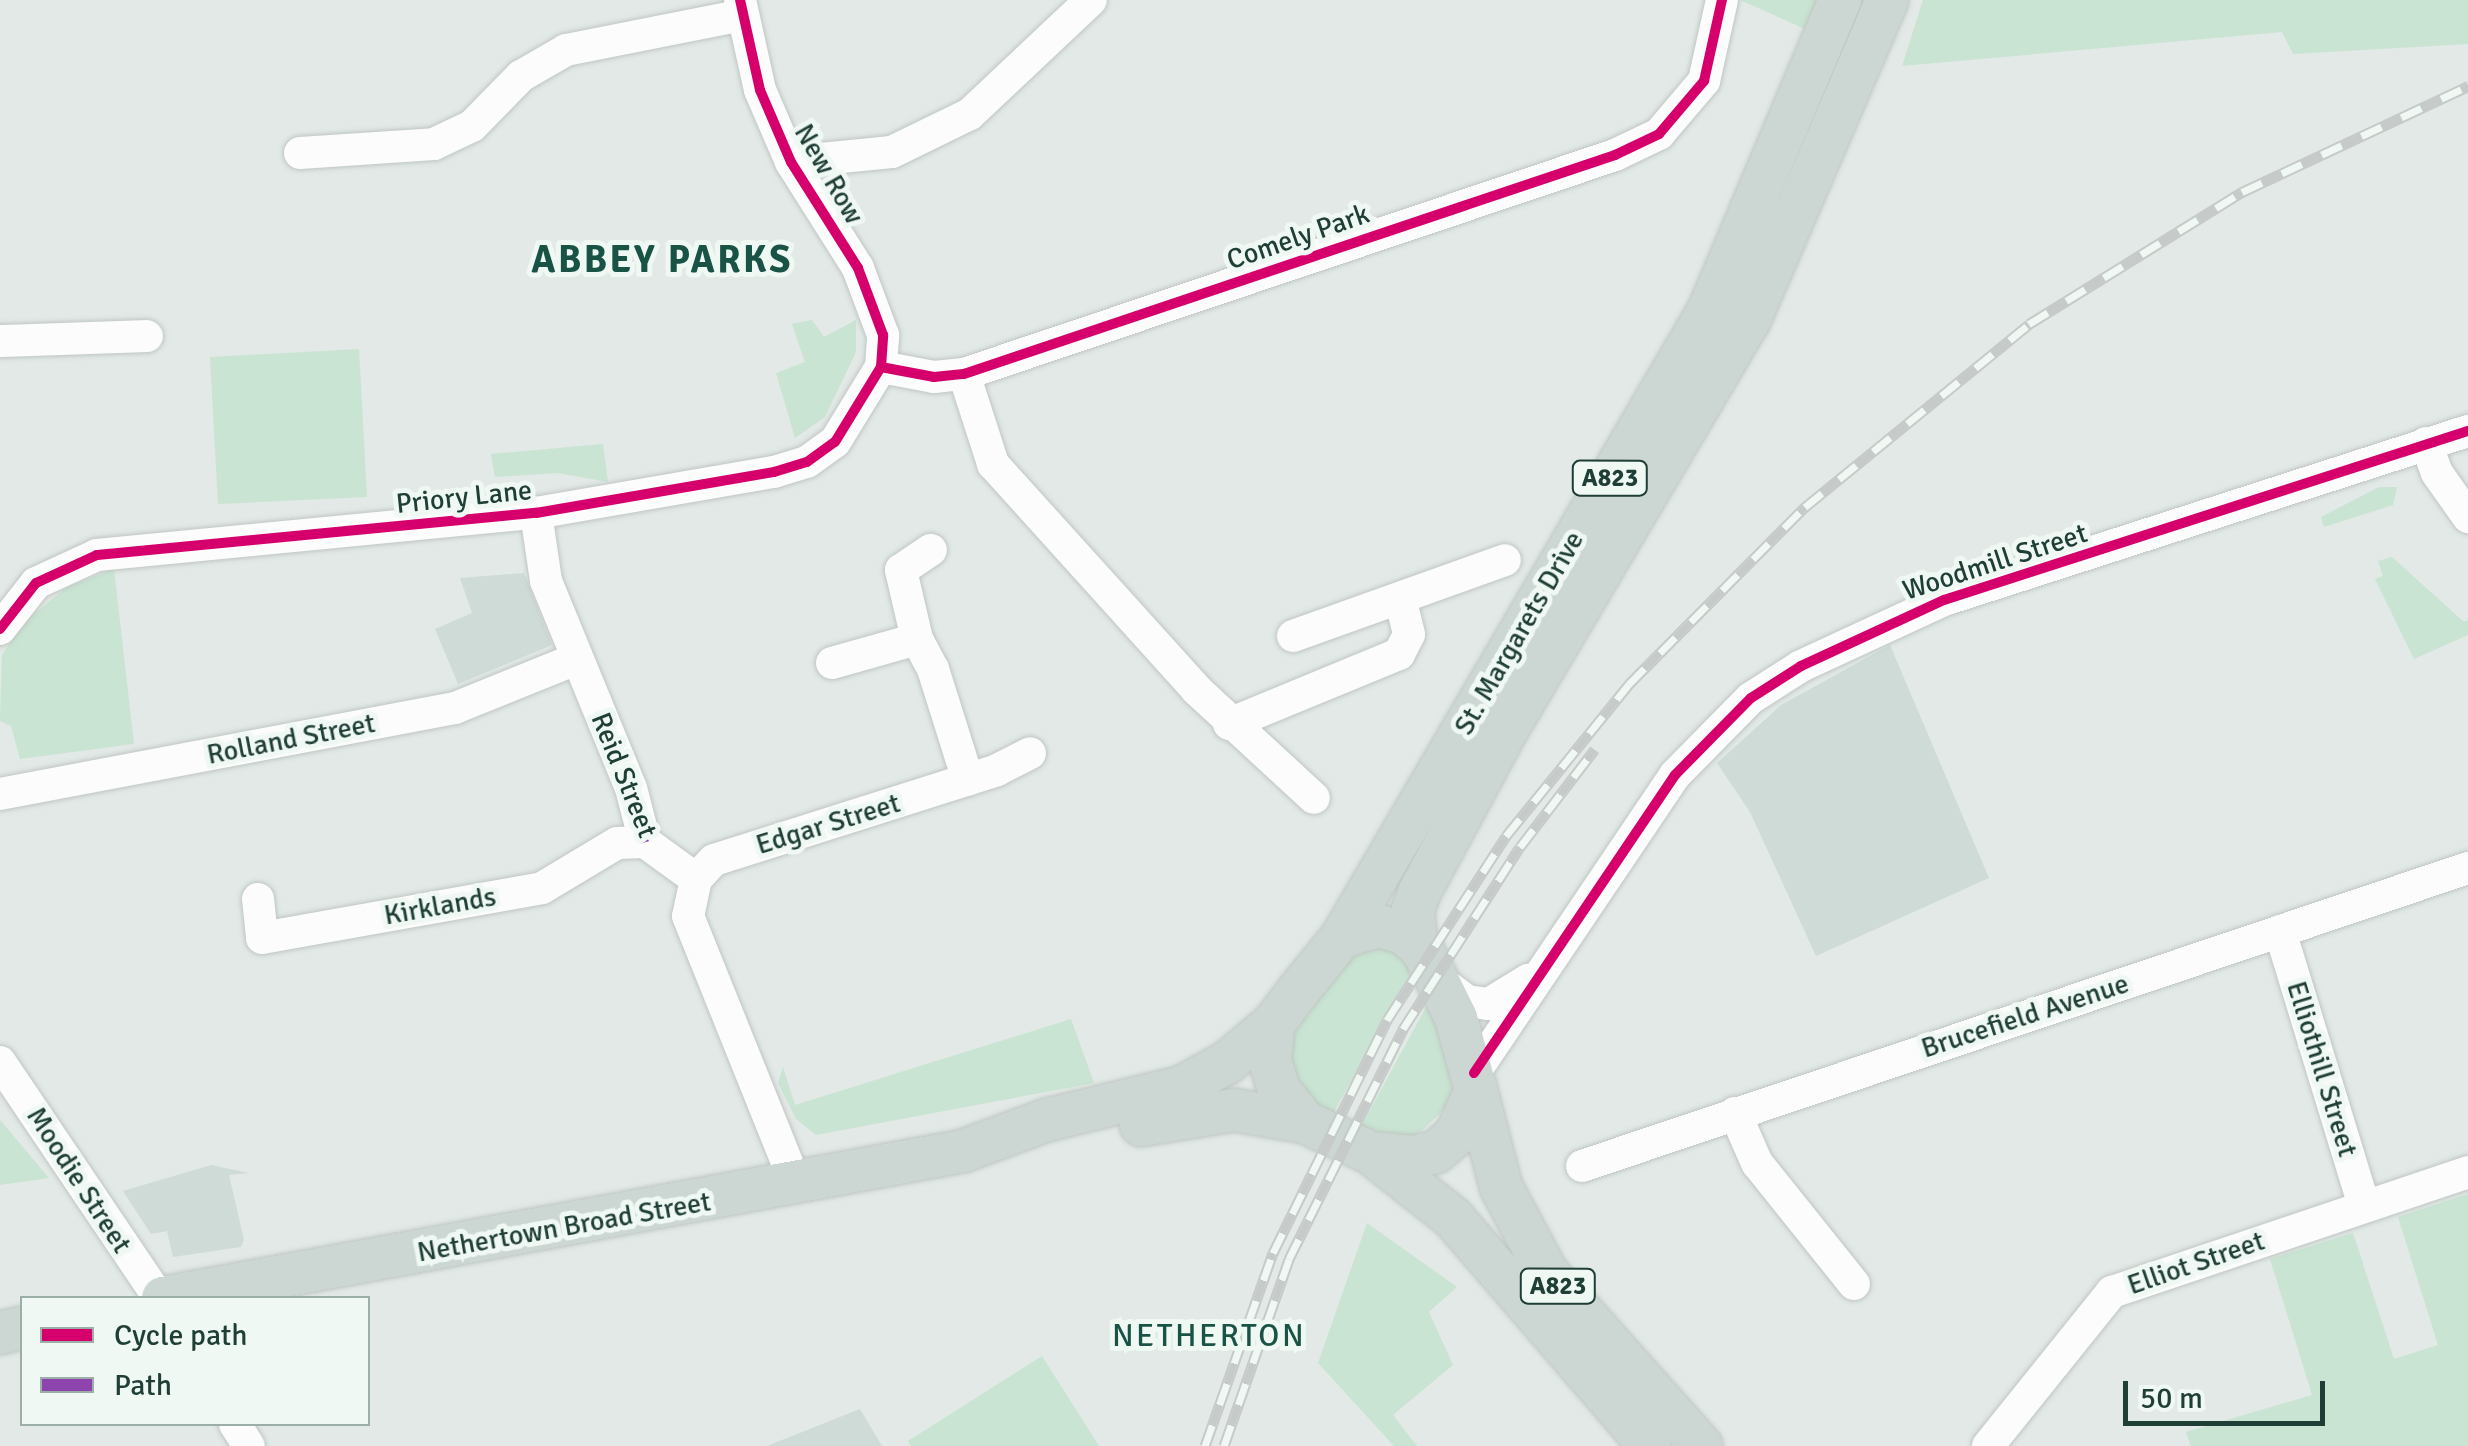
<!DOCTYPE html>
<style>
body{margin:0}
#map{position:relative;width:2468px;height:1446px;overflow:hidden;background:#e2e9e6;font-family:Signika,sans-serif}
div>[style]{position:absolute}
.built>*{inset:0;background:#cfdbd6}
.green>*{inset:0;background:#c9e4d2}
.roads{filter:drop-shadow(0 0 2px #bfc6c3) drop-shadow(0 0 2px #bfc6c3)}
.minor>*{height:32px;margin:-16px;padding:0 16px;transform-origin:16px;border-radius:16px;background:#fbfcfb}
.major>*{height:42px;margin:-21px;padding:0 21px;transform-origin:21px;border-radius:21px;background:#ccd6d3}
.rail>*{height:11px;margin-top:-5.5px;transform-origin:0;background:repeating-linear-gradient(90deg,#f0f8f4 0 22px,#c6cac9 0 44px);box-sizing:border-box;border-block:2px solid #c6cac9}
.quiet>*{height:8px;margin-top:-4px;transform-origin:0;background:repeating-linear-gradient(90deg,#8e44ad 0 15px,transparent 0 23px)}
.cycleway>*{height:10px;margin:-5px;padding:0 5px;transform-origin:5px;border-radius:5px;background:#d6006c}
span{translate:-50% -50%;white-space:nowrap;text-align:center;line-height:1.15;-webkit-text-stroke:10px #f0f8f4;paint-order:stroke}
.shield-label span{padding:2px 8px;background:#f0f8f4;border:2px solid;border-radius:8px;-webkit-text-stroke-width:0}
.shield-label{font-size:25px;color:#1e3e36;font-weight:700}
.street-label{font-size:28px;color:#1e3e36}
.quarter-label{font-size:32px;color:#185345;letter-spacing:2.5px}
.district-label{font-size:38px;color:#185345;font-weight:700;letter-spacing:2.5px}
.legend{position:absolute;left:20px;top:1296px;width:350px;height:130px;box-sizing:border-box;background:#f0f8f4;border:2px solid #9caea8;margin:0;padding:12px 18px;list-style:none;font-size:30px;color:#1e3e36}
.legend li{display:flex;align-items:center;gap:20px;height:50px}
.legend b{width:50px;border:2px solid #9caea8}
.scale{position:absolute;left:2123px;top:1381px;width:202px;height:45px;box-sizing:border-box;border:5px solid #1e3e36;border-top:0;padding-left:12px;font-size:30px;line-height:35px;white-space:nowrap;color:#1e3e36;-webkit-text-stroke:8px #f0f8f4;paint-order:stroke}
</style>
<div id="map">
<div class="built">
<div style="clip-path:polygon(524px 573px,552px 645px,458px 684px,435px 629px,472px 613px,460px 578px)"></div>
<div style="clip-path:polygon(1890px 645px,1989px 878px,1816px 956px,1750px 812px,1717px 763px,1781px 705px)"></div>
<div style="clip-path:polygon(211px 1165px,249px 1173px,229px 1175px,244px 1240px,241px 1247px,173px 1257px,167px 1231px,151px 1234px,123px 1191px)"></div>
<div style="clip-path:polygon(860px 1409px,882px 1446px,767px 1446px)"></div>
</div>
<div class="green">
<div style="clip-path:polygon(1740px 0,1819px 0,1805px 29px)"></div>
<div style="clip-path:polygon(1923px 0,2468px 0,2468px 44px,2293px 54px,2282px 32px,1902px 66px)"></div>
<div style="clip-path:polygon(812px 320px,824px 337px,856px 320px,856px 352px,825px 417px,795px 438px,776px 373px,805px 362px,792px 324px)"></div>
<div style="clip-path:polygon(359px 349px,367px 497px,218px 504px,210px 357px)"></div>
<div style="clip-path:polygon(603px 444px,608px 482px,558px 473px,495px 477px,491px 454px)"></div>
<div style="clip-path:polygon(2379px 487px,2397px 487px,2393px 505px,2324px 527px,2321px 517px)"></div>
<div style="clip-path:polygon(2392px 557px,2464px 622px,2468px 619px,2468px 635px,2414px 659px,2375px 579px,2383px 576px,2378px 561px)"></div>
<div style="clip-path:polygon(114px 569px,134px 744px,20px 759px,11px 726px,0 721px,2px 655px,22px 624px,67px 587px)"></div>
<div style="clip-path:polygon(1395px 944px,1415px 966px,1329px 1121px,1315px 1113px,1282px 1048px,1355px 951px)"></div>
<div style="clip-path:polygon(1433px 994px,1444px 1021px,1455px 1099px,1417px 1135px,1387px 1143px,1357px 1134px)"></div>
<div style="clip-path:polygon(1071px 1019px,1094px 1083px,816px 1135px,796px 1119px,778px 1083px,783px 1067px,795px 1105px)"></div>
<div style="clip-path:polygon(0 1120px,49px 1178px,0 1185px)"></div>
<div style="clip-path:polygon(2468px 1194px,2468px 1446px,2191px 1446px,2186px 1432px,2312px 1395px,2270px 1259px,2353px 1233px,2394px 1359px,2438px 1345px,2398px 1217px)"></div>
<div style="clip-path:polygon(1367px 1223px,1457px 1287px,1429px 1312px,1453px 1365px,1393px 1415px,1417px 1446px,1394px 1446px,1318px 1363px)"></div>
<div style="clip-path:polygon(1042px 1356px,1099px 1446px,911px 1446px,908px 1441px)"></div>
</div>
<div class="roads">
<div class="minor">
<div style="left:300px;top:153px;width:134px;rotate:-3.8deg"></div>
<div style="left:434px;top:144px;width:42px;rotate:-25.3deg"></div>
<div style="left:472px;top:126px;width:70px;rotate:-45.6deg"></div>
<div style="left:521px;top:76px;width:52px;rotate:-30deg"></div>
<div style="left:566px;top:50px;width:179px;rotate:-11.2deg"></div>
<div style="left:791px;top:162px;width:101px;rotate:-5.7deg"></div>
<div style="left:892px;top:152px;width:87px;rotate:-26deg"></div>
<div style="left:970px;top:114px;width:166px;rotate:-43.3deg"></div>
<div style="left:0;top:341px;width:147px;rotate:-1.9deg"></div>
<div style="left:881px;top:367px;width:54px;rotate:10.7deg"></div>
<div style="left:934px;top:377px;width:30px;rotate:-6deg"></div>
<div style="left:964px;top:374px;width:687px;rotate:-18.59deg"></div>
<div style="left:1615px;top:155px;width:49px;rotate:-25.5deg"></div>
<div style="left:1659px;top:134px;width:70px;rotate:-49.7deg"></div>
<div style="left:1704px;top:81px;width:83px;rotate:-77.5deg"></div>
<div style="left:964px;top:374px;width:95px;rotate:72.1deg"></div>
<div style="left:993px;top:464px;width:304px;rotate:47.9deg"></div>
<div style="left:1197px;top:690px;width:159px;rotate:42.7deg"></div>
<div style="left:2426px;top:443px;width:32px;rotate:70deg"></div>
<div style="left:2437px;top:473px;width:54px;rotate:54.8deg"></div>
<div style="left:536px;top:513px;width:69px;rotate:81.6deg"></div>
<div style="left:546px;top:581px;width:224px;rotate:67.7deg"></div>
<div style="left:631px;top:788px;width:56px;rotate:75.5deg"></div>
<div style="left:645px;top:842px;width:63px;rotate:36deg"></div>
<div style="left:696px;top:879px;width:38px;rotate:102deg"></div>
<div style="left:688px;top:916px;width:289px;rotate:68.1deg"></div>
<div style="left:0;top:629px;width:58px;rotate:-52deg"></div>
<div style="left:36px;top:583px;width:67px;rotate:-24.7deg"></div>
<div style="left:97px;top:555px;width:441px;rotate:-5.5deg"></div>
<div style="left:536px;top:513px;width:242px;rotate:-9.8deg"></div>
<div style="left:774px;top:472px;width:34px;rotate:-17deg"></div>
<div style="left:807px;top:462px;width:34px;rotate:-36deg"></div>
<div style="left:835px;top:442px;width:88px;rotate:-58.5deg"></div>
<div style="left:881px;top:367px;width:32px;rotate:-86deg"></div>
<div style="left:883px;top:335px;width:72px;rotate:-110.5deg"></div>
<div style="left:858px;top:268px;width:125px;rotate:-122.3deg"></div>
<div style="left:791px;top:162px;width:78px;rotate:-113.3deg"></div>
<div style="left:760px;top:90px;width:92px;rotate:-102.5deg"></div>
<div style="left:1293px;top:636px;width:225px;rotate:-19.7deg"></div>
<div style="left:917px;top:639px;width:71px;rotate:-103.1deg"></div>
<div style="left:901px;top:570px;width:36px;rotate:-34deg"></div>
<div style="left:832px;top:663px;width:88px;rotate:-15.8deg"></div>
<div style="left:917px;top:639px;width:34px;rotate:62deg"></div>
<div style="left:933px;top:669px;width:116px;rotate:72.5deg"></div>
<div style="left:1229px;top:724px;width:184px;rotate:-22.4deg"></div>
<div style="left:1399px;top:654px;width:22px;rotate:-63deg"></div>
<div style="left:1409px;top:634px;width:37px;rotate:-104deg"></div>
<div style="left:0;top:794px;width:463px;rotate:-10.7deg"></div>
<div style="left:455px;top:708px;width:131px;rotate:-22deg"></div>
<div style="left:696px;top:879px;width:26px;rotate:-47deg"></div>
<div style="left:714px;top:860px;width:297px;rotate:-17.6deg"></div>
<div style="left:997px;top:770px;width:37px;rotate:-27deg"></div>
<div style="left:258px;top:899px;width:39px;rotate:84deg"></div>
<div style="left:262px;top:938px;width:284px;rotate:-10.1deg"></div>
<div style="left:542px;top:888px;width:87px;rotate:-31deg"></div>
<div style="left:617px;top:843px;width:28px;rotate:-2deg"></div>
<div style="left:2280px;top:931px;width:288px;rotate:73deg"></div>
<div style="left:1439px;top:980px;width:35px;rotate:37deg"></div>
<div style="left:1467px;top:1001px;width:22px;rotate:8deg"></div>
<div style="left:1489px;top:1004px;width:46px;rotate:-31.6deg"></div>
<div style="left:0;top:1062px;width:285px;rotate:56deg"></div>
<div style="left:1474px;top:1073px;width:359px;rotate:-56deg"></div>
<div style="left:1675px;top:775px;width:108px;rotate:-45.4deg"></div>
<div style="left:1751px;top:698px;width:59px;rotate:-32.6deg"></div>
<div style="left:1801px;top:666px;width:157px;rotate:-24.8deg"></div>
<div style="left:1944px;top:600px;width:551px;rotate:-17.88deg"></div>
<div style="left:1735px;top:1113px;width:55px;rotate:66.3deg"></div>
<div style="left:1757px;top:1163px;width:155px;rotate:51.3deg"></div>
<div style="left:1582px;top:1166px;width:935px;rotate:-18.59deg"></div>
<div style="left:235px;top:1424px;width:26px;rotate:58deg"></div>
<div style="left:1988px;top:1446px;width:198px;rotate:-51.2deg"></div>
<div style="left:2112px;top:1292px;width:376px;rotate:-18.6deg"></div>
</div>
<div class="major">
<div style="left:1379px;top:926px;width:26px;rotate:16deg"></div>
<div style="left:1404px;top:933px;width:24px;rotate:42deg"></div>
<div style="left:1422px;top:949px;width:77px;rotate:63.8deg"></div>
<div style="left:1456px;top:1018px;width:75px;rotate:74.5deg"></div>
<div style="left:1476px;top:1090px;width:49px;rotate:114deg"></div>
<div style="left:1456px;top:1135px;width:26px;rotate:140deg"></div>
<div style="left:1436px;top:1152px;width:23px;rotate:167deg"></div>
<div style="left:1414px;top:1157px;width:43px;rotate:-174.7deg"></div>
<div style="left:1371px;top:1153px;width:73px;rotate:-154.8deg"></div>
<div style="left:1305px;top:1122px;width:41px;rotate:-129.1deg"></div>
<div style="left:1279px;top:1090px;width:31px;rotate:-107deg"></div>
<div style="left:1270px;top:1060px;width:37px;rotate:-84deg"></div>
<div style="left:1274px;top:1023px;width:41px;rotate:-52.9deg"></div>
<div style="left:1299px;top:990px;width:68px;rotate:-50.9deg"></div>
<div style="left:1342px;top:937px;width:39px;rotate:-17deg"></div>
<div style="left:1342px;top:937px;width:727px;rotate:-59.66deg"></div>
<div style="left:1709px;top:310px;width:337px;rotate:-67.1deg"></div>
<div style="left:1416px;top:941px;width:31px;rotate:-96deg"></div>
<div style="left:1413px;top:910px;width:20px;rotate:-70deg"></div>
<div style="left:1420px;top:891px;width:179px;rotate:-61.7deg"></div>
<div style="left:1505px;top:733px;width:479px;rotate:-59.4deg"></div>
<div style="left:1749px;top:321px;width:349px;rotate:-66.7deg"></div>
<div style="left:1476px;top:1090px;width:100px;rotate:75.5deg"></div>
<div style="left:1501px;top:1187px;width:98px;rotate:61.9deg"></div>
<div style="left:1547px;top:1273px;width:232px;rotate:48.3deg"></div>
<div style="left:1141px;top:1125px;width:94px;rotate:-9.2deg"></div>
<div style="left:1234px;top:1110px;width:72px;rotate:9.6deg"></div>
<div style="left:1372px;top:1154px;width:103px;rotate:38.3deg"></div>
<div style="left:1453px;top:1218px;width:301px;rotate:49.2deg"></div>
<div style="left:163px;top:1298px;width:813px;rotate:-10.41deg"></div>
<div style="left:963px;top:1151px;width:90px;rotate:-20.3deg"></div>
<div style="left:1047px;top:1120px;width:139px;rotate:-13.7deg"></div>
<div style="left:1182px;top:1087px;width:52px;rotate:-28.5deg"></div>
<div style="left:1228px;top:1062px;width:60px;rotate:-40.3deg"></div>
<div style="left:0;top:1333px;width:23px;rotate:-13deg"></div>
</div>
</div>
<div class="rail">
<div style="left:1205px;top:1446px;width:205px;rotate:-70.6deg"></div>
<div style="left:1273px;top:1253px;width:259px;rotate:-63.9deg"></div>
<div style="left:1387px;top:1020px;width:219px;rotate:-57.1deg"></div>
<div style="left:1506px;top:836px;width:196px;rotate:-51deg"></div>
<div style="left:1629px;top:684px;width:250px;rotate:-45.2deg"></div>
<div style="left:1805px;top:507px;width:289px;rotate:-39.2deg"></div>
<div style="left:2029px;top:324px;width:251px;rotate:-31.8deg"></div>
<div style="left:2242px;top:192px;width:250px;rotate:-25.1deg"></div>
<div style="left:1224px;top:1446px;width:198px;rotate:-70.8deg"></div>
<div style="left:1289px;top:1259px;width:257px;rotate:-63.6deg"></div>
<div style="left:1403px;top:1029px;width:216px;rotate:-57.3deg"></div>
<div style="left:1520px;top:847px;width:123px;rotate:-52.6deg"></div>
</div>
<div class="quiet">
<div style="left:631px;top:788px;width:56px;rotate:75.5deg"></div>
</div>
<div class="cycleway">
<div style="left:881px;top:367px;width:54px;rotate:10.7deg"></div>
<div style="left:934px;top:377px;width:30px;rotate:-6deg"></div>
<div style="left:964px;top:374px;width:687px;rotate:-18.59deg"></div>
<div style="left:1615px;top:155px;width:49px;rotate:-25.5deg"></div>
<div style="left:1659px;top:134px;width:70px;rotate:-49.7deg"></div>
<div style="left:1704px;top:81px;width:83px;rotate:-77.5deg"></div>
<div style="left:0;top:629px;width:58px;rotate:-52deg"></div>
<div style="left:36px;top:583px;width:67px;rotate:-24.7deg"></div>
<div style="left:97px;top:555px;width:441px;rotate:-5.5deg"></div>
<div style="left:536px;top:513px;width:242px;rotate:-9.8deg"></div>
<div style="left:774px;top:472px;width:34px;rotate:-17deg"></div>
<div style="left:807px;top:462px;width:34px;rotate:-36deg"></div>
<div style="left:835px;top:442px;width:88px;rotate:-58.5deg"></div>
<div style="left:881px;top:367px;width:32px;rotate:-86deg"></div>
<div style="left:883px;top:335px;width:72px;rotate:-110.5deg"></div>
<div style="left:858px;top:268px;width:125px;rotate:-122.3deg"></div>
<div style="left:791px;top:162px;width:78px;rotate:-113.3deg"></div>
<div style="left:760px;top:90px;width:92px;rotate:-102.5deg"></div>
<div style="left:1474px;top:1073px;width:359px;rotate:-56deg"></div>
<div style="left:1675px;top:775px;width:108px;rotate:-45.4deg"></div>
<div style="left:1751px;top:698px;width:59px;rotate:-32.6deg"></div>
<div style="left:1801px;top:666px;width:157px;rotate:-24.8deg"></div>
<div style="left:1944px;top:600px;width:551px;rotate:-17.88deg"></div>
</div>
<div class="shield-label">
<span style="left:1610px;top:478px">A823</span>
<span style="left:1558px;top:1286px">A823</span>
</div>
<div class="street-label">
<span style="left:829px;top:174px;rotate:60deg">New Row</span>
<span style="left:1298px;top:237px;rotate:-19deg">Comely Park</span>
<span style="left:464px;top:497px;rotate:-6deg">Priory Lane</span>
<span style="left:1995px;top:562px;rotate:-18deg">Woodmill Street</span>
<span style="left:1519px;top:633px;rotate:-60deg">St. Margarets Drive</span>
<span style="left:291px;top:739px;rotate:-11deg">Rolland Street</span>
<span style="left:624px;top:775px;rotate:68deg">Reid Street</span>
<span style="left:828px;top:824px;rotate:-17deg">Edgar Street</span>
<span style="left:440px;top:906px;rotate:-10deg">Kirklands</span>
<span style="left:2025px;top:1016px;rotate:-18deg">Brucefield Avenue</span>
<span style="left:2322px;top:1069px;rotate:73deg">Elliothill Street</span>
<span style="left:79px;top:1180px;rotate:57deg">Moodie Street</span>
<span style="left:564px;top:1227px;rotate:-10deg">Nethertown Broad Street</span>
<span style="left:2196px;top:1263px;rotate:-19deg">Elliot Street</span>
</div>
<div class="quarter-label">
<span style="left:1209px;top:1336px">NETHERTON</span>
</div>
<div class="district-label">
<span style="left:662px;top:260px">ABBEY PARKS</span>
</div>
<ul class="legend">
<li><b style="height:12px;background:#d6006c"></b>Cycle path</li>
<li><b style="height:12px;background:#8e44ad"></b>Path</li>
</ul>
<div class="scale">50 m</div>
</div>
